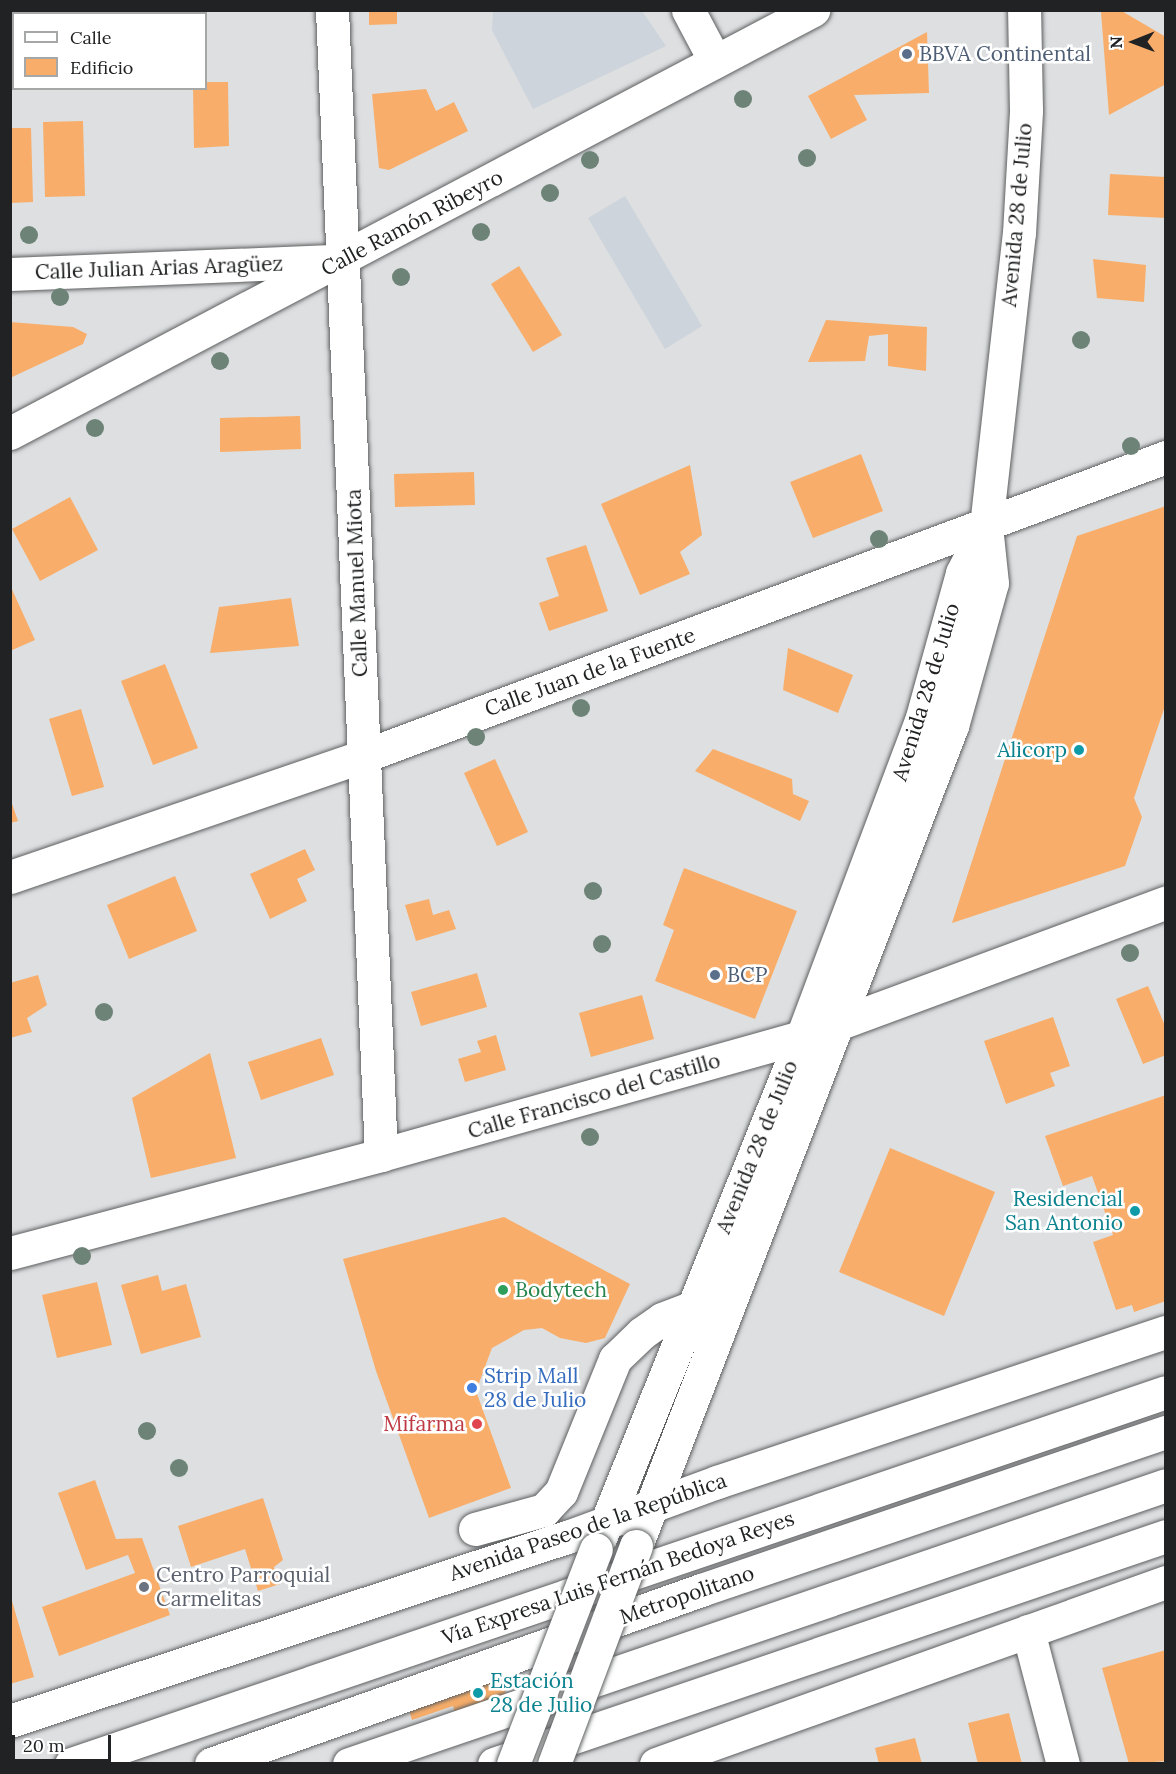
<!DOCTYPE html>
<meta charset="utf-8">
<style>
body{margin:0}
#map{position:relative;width:1176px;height:1774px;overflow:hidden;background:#dddfe1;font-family:Lora,serif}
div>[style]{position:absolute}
.built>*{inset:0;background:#cdd4db}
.building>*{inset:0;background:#f8ae6a}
.roads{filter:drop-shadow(0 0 2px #5d5f60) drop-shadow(0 0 2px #5d5f60)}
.minor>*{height:33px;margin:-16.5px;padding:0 16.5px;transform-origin:16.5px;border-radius:16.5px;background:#fff}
.major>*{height:33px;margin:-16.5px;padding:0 16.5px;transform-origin:16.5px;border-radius:16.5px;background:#fff}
.highway>*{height:33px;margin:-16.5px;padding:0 16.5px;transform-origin:16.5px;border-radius:16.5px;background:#fff}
.bridges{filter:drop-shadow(0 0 2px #5d5f60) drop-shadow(0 0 2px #5d5f60)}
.major-bridge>*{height:33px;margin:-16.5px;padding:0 16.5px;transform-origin:16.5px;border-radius:16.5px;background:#fff}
.trees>*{width:18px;height:18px;margin:-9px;border-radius:50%;background:#6e8377}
.dots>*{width:16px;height:16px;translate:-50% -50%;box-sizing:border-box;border:3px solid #fff;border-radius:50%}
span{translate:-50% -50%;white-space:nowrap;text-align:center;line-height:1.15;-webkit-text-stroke:5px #fff;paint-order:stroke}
.service-label{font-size:21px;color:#4e5e75}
.left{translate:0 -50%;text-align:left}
.street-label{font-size:21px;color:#212223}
.culture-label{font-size:21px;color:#0d838f}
.right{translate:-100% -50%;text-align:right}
.leisure-label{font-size:21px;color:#27864d}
.shop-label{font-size:21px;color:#366cbe}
.health-label{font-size:21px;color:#be3a42}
.worship-label{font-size:21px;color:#5b616d}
.frame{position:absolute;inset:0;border:12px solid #212223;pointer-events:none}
.legend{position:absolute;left:12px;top:12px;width:195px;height:78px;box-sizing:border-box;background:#fff;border:2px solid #a6a7a7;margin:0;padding:8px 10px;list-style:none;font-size:18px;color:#212223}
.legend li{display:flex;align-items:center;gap:12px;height:30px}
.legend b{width:30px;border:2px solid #a6a7a7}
.north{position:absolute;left:1104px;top:12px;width:60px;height:60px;-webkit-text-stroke:4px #fff;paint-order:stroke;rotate:269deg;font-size:16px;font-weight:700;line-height:24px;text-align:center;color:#212223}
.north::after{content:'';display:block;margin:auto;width:21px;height:27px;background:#212223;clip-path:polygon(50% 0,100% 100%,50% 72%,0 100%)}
.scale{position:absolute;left:12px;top:1735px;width:99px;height:27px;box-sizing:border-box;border:3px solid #212223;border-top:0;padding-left:8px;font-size:18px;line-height:21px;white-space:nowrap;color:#212223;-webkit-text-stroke:4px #fff;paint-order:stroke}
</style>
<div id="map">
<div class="built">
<div style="clip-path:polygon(493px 11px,642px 11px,666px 46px,533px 109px,492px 30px)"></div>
<div style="clip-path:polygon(625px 196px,702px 326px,665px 349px,588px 218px)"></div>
</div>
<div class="building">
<div style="clip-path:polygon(10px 10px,31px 10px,31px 14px,14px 14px,14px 54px,11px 54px)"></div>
<div style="clip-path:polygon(122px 10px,166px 10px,166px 14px,122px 14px)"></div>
<div style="clip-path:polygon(369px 10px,397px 10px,397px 24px,369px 25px)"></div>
<div style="clip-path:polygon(1105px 10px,1120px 10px,1166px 37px,1166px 84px,1109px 115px,1101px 12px)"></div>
<div style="clip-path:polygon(927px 32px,929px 93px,854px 95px,867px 120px,831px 139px,808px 96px)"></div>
<div style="clip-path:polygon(206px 82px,228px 82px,229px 146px,194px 148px,193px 88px,206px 88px)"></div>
<div style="clip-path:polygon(426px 89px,436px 111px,454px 102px,468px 131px,389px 170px,379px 168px,372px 94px)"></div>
<div style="clip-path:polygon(83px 121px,85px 196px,45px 197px,43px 122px)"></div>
<div style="clip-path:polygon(10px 128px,31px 128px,33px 202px,10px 203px)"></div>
<div style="clip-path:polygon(1110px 174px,1166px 177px,1166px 218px,1108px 215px)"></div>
<div style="clip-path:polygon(1093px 259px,1146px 265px,1144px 302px,1097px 298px)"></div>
<div style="clip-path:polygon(519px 266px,562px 335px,533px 352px,491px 284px)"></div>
<div style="clip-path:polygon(826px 320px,927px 327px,926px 371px,888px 366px,888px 334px,869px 336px,865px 361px,808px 362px)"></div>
<div style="clip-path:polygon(10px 322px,73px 327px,87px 334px,83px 344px,10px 378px)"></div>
<div style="clip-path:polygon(300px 416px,301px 449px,220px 452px,220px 418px)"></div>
<div style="clip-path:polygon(861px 454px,883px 511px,813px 538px,790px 482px)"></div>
<div style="clip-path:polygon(690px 465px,702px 535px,680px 552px,690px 574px,640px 595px,601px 504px)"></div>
<div style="clip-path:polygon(474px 472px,475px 505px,395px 507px,394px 474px)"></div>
<div style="clip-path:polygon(70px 497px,98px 550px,40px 581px,12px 529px)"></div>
<div style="clip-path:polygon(1166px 506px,1166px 703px,1134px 798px,1142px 817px,1125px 866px,952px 923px,1077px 536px)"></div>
<div style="clip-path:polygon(586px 545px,608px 611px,549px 631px,539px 603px,559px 596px,546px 558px)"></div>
<div style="clip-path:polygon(10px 585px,35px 640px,10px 651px)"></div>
<div style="clip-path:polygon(291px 598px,299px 646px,210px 653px,219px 607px)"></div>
<div style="clip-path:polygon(788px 648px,853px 675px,838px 713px,783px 690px)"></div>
<div style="clip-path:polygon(165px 664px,198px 748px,153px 765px,121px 681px)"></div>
<div style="clip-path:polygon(81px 709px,104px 787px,72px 796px,49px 719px)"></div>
<div style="clip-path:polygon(713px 749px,792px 779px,793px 794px,809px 801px,800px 821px,695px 771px)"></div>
<div style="clip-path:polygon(495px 759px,528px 832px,497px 846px,464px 773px)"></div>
<div style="clip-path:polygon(10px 798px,18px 821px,10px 823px)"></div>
<div style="clip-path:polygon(305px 849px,315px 870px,297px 879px,307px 901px,270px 919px,250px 874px)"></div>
<div style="clip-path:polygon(684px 868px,797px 911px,755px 1019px,655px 981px,674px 930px,663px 925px)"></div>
<div style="clip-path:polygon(175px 876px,197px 931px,129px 959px,107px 905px)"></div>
<div style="clip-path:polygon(429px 899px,433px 915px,449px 910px,456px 929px,416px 941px,405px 905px)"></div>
<div style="clip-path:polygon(477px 973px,487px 1007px,421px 1026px,411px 992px)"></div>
<div style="clip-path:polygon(38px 975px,47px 1005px,27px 1018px,32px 1032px,10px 1038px,10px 983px)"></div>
<div style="clip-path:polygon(1148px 986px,1166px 1028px,1166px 1055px,1143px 1064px,1116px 999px)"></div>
<div style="clip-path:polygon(642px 995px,654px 1039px,591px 1057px,579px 1013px)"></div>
<div style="clip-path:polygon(1053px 1017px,1070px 1066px,1050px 1073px,1055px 1086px,1006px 1104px,984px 1041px)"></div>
<div style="clip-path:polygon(496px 1035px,506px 1070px,465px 1082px,458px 1059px,481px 1052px,477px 1041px)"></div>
<div style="clip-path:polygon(321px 1038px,334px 1075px,261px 1100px,248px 1062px)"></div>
<div style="clip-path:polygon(210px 1053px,236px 1158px,151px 1178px,132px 1098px)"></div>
<div style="clip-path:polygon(1166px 1095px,1166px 1301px,1134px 1312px,1132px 1305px,1116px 1310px,1093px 1242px,1113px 1235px,1092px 1176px,1063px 1186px,1045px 1136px)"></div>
<div style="clip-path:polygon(890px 1148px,995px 1192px,944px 1316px,839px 1272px)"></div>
<div style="clip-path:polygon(504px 1217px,630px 1284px,605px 1338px,586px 1343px,560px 1338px,542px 1328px,524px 1330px,492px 1348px,476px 1391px,511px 1488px,429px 1518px,376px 1371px,343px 1259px)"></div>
<div style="clip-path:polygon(158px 1275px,162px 1291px,186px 1284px,201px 1337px,141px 1354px,121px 1285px)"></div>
<div style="clip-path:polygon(97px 1282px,112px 1345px,57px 1358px,42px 1295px)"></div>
<div style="clip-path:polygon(95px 1480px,116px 1539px,142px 1538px,170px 1615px,59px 1656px,42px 1607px,135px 1573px,128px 1555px,86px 1570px,58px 1493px)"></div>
<div style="clip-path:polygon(263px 1498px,283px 1560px,274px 1567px,280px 1584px,258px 1591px,245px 1549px,191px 1567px,178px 1526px)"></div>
<div style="clip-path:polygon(10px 1594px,34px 1677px,10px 1684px)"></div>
<div style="clip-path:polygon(1166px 1650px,1166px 1761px,1129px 1764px,1102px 1668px)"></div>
<div style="clip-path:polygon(512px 1671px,500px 1708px,458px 1723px,453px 1706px,412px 1720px,408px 1707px)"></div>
<div style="clip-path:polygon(1009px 1713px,1022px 1764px,978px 1764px,968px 1723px)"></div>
<div style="clip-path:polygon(915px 1738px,922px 1764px,879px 1764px,875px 1748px)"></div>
</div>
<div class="roads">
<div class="minor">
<div style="left:332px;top:10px;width:1146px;rotate:87.55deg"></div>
<div style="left:688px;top:10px;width:58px;rotate:62.1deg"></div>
<div style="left:10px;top:274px;width:322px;rotate:-2.3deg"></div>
<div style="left:10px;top:433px;width:908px;rotate:-27.78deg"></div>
<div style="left:10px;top:877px;width:374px;rotate:-18.9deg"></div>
<div style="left:364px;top:756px;width:856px;rotate:-20.45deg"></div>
<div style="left:10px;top:1253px;width:384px;rotate:-14.8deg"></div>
<div style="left:381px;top:1155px;width:437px;rotate:-15.7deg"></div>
<div style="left:802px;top:1037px;width:388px;rotate:-20.3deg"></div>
<div style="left:475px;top:1529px;width:72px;rotate:-15.4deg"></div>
<div style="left:544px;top:1510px;width:25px;rotate:-47deg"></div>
<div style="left:561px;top:1492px;width:144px;rotate:-67.9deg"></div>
<div style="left:615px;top:1359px;width:37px;rotate:-44deg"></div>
<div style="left:642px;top:1333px;width:24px;rotate:-35deg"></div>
<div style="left:662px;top:1319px;width:33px;rotate:-21deg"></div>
<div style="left:1028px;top:1631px;width:138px;rotate:75.3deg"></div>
<div style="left:211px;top:1764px;width:520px;rotate:-19.55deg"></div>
<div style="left:701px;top:1590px;width:491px;rotate:-18.8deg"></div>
<div style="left:349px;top:1764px;width:863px;rotate:-18.85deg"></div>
</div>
<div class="major">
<div style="left:601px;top:1536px;width:538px;rotate:-68.06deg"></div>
<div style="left:802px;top:1037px;width:338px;rotate:-69.4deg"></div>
<div style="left:921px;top:721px;width:154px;rotate:-74.5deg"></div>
<div style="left:962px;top:573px;width:53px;rotate:-62.9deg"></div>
<div style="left:636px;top:1546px;width:879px;rotate:-68.93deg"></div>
<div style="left:952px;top:726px;width:148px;rotate:-74.4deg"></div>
<div style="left:992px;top:583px;width:57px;rotate:-96deg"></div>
<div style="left:986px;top:526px;width:295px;rotate:-83.6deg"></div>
<div style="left:1019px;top:233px;width:123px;rotate:-86.7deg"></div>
<div style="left:1026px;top:110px;width:100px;rotate:-91.1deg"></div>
<div style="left:10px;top:1721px;width:587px;rotate:-18.28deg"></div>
<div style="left:567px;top:1537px;width:160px;rotate:-20.1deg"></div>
<div style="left:717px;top:1482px;width:473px;rotate:-18.5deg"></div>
<div style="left:656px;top:1764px;width:542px;rotate:-19.64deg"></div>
</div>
<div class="highway">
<div style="left:71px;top:1764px;width:1156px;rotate:-18.76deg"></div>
<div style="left:494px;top:1764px;width:710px;rotate:-18.74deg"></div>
</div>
</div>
<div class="bridges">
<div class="major-bridge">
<div style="left:513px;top:1764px;width:230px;rotate:-68.9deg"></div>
<div style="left:554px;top:1764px;width:233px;rotate:-69.4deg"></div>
</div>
</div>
<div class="trees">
<div style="left:743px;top:99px"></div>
<div style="left:807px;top:158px"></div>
<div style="left:590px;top:160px"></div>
<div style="left:550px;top:193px"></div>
<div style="left:481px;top:232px"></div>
<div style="left:29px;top:235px"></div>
<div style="left:401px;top:277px"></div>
<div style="left:60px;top:297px"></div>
<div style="left:1081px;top:340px"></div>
<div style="left:220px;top:361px"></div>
<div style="left:95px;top:428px"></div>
<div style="left:1131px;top:446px"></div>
<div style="left:879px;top:539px"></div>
<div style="left:581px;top:708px"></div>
<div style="left:476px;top:737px"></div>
<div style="left:593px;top:891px"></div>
<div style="left:602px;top:944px"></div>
<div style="left:1130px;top:953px"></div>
<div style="left:104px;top:1012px"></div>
<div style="left:590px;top:1137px"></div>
<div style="left:82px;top:1256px"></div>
<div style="left:147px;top:1431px"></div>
<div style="left:179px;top:1468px"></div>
</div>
<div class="dots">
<div style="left:907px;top:54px;background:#5c6f8a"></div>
<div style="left:1079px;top:750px;background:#0f9aa8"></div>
<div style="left:715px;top:975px;background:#5c6f8a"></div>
<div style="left:1135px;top:1211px;background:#0f9aa8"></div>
<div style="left:503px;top:1290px;background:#2e9e5b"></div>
<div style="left:472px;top:1388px;background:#3f7fe0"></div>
<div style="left:477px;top:1424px;background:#e0444e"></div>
<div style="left:144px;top:1587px;background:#6b7280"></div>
<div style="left:478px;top:1693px;background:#0f9aa8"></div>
</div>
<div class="service-label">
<span class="left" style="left:919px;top:54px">BBVA Continental</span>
<span class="left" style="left:727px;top:975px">BCP</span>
</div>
<div class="street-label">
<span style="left:1017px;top:215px;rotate:-85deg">Avenida 28 de Julio</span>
<span style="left:412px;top:223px;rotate:-28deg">Calle Ramón Ribeyro</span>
<span style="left:159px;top:268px;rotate:-2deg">Calle Julian Arias Aragüez</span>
<span style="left:357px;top:583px;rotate:-92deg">Calle Manuel Miota</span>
<span style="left:590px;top:672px;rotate:-20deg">Calle Juan de la Fuente</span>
<span style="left:926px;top:692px;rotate:-73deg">Avenida 28 de Julio</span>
<span style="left:594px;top:1096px;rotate:-16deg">Calle Francisco del Castillo</span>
<span style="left:757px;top:1147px;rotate:-68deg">Avenida 28 de Julio</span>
<span style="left:588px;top:1527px;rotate:-19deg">Avenida Paseo de la República</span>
<span style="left:618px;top:1578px;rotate:-19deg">Vía Expresa Luis Fernán Bedoya Reyes</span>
<span style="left:687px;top:1595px;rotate:-19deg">Metropolitano</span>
</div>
<div class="culture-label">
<span class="right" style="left:1067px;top:750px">Alicorp</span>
<span class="right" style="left:1123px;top:1211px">Residencial<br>San Antonio</span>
<span class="left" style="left:490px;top:1693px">Estación<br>28 de Julio</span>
</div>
<div class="leisure-label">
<span class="left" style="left:515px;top:1290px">Bodytech</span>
</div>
<div class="shop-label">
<span class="left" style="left:484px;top:1388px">Strip Mall<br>28 de Julio</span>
</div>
<div class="health-label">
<span class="right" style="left:465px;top:1424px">Mifarma</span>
</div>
<div class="worship-label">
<span class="left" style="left:156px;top:1587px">Centro Parroquial<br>Carmelitas</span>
</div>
<div class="frame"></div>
<ul class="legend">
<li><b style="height:8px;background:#fff"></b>Calle</li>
<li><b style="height:16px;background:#f8ae6a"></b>Edificio</li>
</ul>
<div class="north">N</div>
<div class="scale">20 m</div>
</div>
